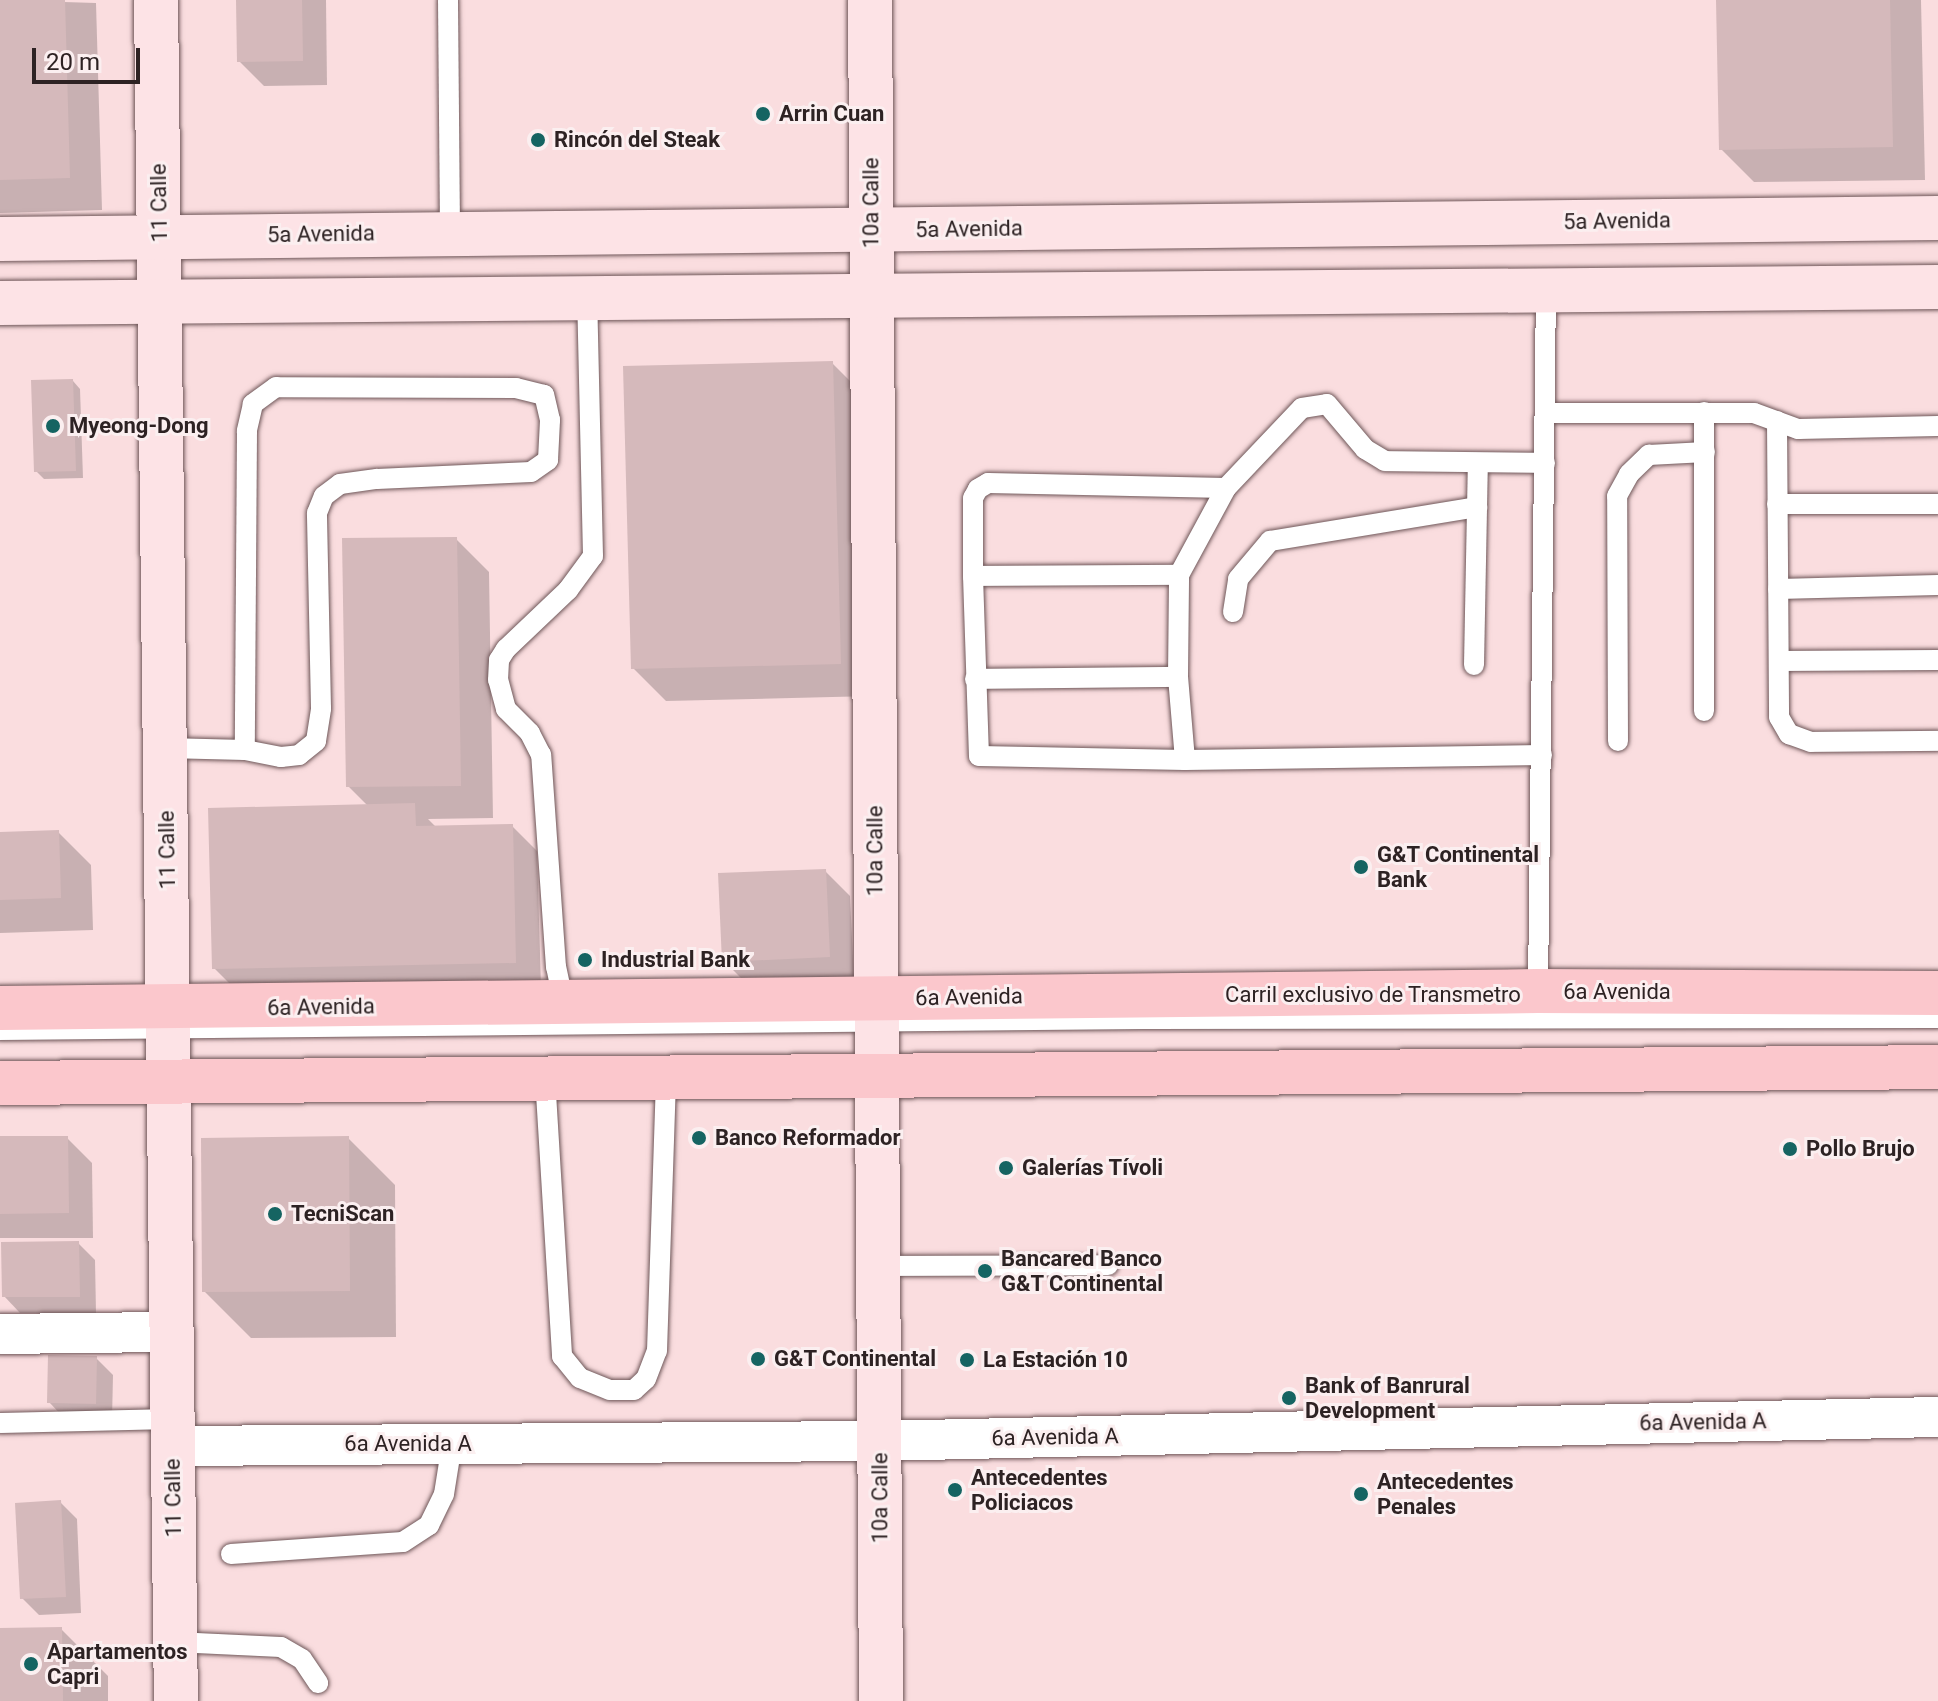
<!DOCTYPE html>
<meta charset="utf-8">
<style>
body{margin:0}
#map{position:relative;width:1938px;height:1701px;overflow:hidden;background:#fadddf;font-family:Roboto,sans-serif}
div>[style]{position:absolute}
.shadow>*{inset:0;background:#0003}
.building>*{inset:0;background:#d5b9bb}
.roads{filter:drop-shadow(0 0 2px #6e5658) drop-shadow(0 0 2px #6e5658)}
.lane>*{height:20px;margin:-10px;padding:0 10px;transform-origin:10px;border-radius:10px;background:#fff}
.street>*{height:40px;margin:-20px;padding:0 20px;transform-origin:20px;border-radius:20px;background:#fff}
.secondary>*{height:44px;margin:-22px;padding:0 22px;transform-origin:22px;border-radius:22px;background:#fde3e6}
.primary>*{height:44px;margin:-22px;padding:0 22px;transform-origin:22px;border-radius:22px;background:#fbc7cc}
.dots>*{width:22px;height:22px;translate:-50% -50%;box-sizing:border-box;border:4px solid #fbeff0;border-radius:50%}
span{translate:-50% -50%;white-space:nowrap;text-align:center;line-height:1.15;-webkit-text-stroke:6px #fbeff0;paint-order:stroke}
.poi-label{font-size:22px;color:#2d2223;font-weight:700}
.left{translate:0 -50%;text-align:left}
.street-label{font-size:22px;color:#2d2223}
.scale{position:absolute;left:32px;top:48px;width:108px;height:36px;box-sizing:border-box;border:4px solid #2d2223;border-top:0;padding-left:10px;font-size:24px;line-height:28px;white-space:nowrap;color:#2d2223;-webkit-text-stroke:6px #fbeff0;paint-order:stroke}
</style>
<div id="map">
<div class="shadow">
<div style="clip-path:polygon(0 0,96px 3px,102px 210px,0 213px)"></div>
<div style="clip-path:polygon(238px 0,326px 0,327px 85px,264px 86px,239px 61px)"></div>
<div style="clip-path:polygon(1718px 0,1921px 0,1925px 180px,1754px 182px,1721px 149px)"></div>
<div style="clip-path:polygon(832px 363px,865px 396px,873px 696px,666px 701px,633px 668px)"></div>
<div style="clip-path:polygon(73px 381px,80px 389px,83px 478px,44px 479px,36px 471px)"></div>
<div style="clip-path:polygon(456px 539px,489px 572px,493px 818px,428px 819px,437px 828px,512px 826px,537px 851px,541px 988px,247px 1001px,214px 968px,368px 806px,348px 786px)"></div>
<div style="clip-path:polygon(58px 832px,91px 865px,93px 930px,0 933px,0 834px)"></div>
<div style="clip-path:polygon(825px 871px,850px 896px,854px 982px,749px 986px,724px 961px)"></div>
<div style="clip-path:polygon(0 1138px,67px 1138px,92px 1163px,93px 1238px,0 1238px)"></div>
<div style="clip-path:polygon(348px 1138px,395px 1185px,396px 1337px,251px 1338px,204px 1291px)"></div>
<div style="clip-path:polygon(78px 1243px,95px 1260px,96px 1313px,20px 1313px,4px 1296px)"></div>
<div style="clip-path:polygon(96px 1358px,113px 1375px,112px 1420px,65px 1419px,49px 1402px)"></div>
<div style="clip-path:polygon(60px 1502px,77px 1519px,81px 1613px,39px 1615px,22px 1598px)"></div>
<div style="clip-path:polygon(61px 1629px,108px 1676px,108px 1701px,0 1701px,0 1630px)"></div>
</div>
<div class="building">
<div style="clip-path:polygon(0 0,65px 0,70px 178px,0 180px)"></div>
<div style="clip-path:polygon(236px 0,302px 0,303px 61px,237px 62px)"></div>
<div style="clip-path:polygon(1716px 0,1890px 0,1893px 147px,1719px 150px)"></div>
<div style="clip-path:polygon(833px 361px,841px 664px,631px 669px,623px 366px)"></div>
<div style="clip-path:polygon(73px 379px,76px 471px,34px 472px,31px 380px)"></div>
<div style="clip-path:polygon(457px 537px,461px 786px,346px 787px,342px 538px)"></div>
<div style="clip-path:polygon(415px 803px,416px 826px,513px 824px,516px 963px,212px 969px,208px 808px)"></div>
<div style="clip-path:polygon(59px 830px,61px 898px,0 900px,0 832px)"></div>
<div style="clip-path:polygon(826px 869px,830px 957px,722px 962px,718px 873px)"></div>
<div style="clip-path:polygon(0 1136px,68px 1136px,69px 1213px,0 1214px)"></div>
<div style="clip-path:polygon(349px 1136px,350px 1291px,202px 1292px,201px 1138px)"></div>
<div style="clip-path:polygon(79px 1241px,80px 1297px,2px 1297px,1px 1242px)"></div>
<div style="clip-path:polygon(48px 1355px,97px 1356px,96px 1404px,47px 1403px)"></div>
<div style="clip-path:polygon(61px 1500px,66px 1597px,20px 1599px,15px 1503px)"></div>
<div style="clip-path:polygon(62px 1627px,63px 1701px,0 1701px,0 1628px)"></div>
</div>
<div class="roads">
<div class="lane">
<div style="left:448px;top:0;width:232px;rotate:89.5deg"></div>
<div style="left:1545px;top:413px;width:209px"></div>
<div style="left:1754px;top:413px;width:47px;rotate:20deg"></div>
<div style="left:1798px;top:429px;width:140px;rotate:-1.2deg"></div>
<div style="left:1777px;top:421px;width:296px;rotate:89.6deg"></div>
<div style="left:1779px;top:717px;width:20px;rotate:60deg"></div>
<div style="left:1789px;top:734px;width:23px;rotate:20deg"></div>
<div style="left:1811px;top:742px;width:127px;rotate:-0.5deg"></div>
<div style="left:1226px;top:488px;width:238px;rotate:-178.8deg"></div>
<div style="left:988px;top:483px;width:12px;rotate:149deg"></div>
<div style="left:978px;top:489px;width:10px;rotate:119deg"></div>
<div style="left:973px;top:498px;width:78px;rotate:90deg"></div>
<div style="left:973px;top:576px;width:180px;rotate:88.1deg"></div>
<div style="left:979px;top:756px;width:206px;rotate:1.1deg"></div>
<div style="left:1185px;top:760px;width:357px;rotate:-0.8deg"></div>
<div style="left:1777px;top:504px;width:161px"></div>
<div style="left:973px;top:576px;width:206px;rotate:-0.3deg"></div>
<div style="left:1778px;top:589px;width:160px;rotate:-1.4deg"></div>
<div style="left:1233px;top:612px;width:33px;rotate:-81deg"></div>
<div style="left:1238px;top:579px;width:50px;rotate:-49.9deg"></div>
<div style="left:1270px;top:541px;width:210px;rotate:-9.3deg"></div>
<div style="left:1779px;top:661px;width:159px;rotate:-0.4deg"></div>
<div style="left:1474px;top:665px;width:202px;rotate:-88.9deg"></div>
<div style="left:975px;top:679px;width:203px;rotate:-0.6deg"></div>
<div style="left:1704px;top:711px;width:299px;rotate:-90deg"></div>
<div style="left:1618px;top:741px;width:245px;rotate:-90.2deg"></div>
<div style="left:1617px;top:496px;width:25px;rotate:-61deg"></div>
<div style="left:1629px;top:474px;width:28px;rotate:-44deg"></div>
<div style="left:1649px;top:455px;width:56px;rotate:-3.1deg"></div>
<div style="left:166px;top:748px;width:79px;rotate:1.5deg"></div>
<div style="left:245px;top:750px;width:37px;rotate:11deg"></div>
<div style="left:281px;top:757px;width:18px;rotate:-6deg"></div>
<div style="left:299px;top:755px;width:22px;rotate:-39deg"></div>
<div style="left:316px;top:741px;width:33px;rotate:-81deg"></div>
<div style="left:321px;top:708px;width:195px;rotate:-91.2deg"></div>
<div style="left:317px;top:513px;width:18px;rotate:-68deg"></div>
<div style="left:324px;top:496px;width:20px;rotate:-37deg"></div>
<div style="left:340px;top:484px;width:37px;rotate:-8deg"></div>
<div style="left:377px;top:479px;width:154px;rotate:-2.6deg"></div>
<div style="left:531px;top:472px;width:21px;rotate:-35deg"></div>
<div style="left:548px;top:460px;width:40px;rotate:-87.1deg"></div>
<div style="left:550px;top:420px;width:26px;rotate:-103deg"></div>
<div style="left:544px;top:395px;width:29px;rotate:-166deg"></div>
<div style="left:516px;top:388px;width:240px;rotate:-179.8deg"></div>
<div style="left:276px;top:387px;width:29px;rotate:144deg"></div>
<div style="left:253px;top:404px;width:28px;rotate:103deg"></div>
<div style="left:247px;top:431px;width:319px;rotate:90.4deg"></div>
<div style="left:1185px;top:760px;width:83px;rotate:-94.8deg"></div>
<div style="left:1178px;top:677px;width:102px;rotate:-89.4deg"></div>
<div style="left:1179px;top:575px;width:99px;rotate:-61.6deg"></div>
<div style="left:1226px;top:488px;width:110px;rotate:-46.5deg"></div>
<div style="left:1302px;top:408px;width:25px;rotate:-9deg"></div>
<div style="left:1327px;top:404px;width:59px;rotate:49.8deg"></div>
<div style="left:1365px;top:449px;width:23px;rotate:31deg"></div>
<div style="left:1385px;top:461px;width:160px;rotate:0.7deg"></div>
<div style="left:1538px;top:991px;width:702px;rotate:-89.35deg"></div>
<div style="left:564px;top:1004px;width:38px;rotate:-102deg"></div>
<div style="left:556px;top:967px;width:213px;rotate:-94deg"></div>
<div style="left:541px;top:755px;width:25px;rotate:-117deg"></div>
<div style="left:530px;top:733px;width:34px;rotate:-135deg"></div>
<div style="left:506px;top:709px;width:30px;rotate:-105deg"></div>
<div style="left:498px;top:680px;width:20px;rotate:-87deg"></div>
<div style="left:499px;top:660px;width:13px;rotate:-58deg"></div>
<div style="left:506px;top:649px;width:86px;rotate:-43.6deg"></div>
<div style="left:568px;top:590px;width:42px;rotate:-53.7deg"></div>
<div style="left:593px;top:556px;width:259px;rotate:-91.3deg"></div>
<div style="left:0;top:1030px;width:1144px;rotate:-0.55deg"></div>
<div style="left:1144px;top:1019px;width:794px;rotate:-0.07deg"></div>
<div style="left:545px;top:1077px;width:280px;rotate:86.5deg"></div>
<div style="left:562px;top:1356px;width:28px;rotate:51deg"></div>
<div style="left:580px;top:1378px;width:32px;rotate:22deg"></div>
<div style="left:610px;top:1390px;width:24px"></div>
<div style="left:634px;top:1390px;width:16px;rotate:-43deg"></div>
<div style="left:646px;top:1379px;width:30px;rotate:-69deg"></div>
<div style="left:657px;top:1351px;width:275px;rotate:-88.1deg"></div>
<div style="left:878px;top:1266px;width:230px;rotate:-0.2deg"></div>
<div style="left:0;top:1423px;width:172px;rotate:-1.3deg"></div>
<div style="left:231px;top:1554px;width:172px;rotate:-4deg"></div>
<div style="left:403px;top:1542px;width:31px;rotate:-33deg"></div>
<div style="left:429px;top:1525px;width:34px;rotate:-64deg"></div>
<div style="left:444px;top:1494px;width:51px;rotate:-80.9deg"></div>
<div style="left:175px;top:1642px;width:106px;rotate:2.7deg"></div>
<div style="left:281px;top:1647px;width:24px;rotate:30deg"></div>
<div style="left:302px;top:1659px;width:29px;rotate:56deg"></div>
</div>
<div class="street">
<div style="left:0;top:1334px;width:171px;rotate:-0.7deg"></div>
<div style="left:173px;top:1446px;width:706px;rotate:-0.41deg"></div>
<div style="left:879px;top:1441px;width:1059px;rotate:-1.3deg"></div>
</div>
<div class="secondary">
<div style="left:156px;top:0;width:1701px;rotate:89.33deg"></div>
<div style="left:870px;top:0;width:1701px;rotate:89.63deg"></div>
<div style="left:0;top:239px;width:1938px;rotate:-0.62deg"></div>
<div style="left:0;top:303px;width:1938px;rotate:-0.47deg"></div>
</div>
<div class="primary">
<div style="left:0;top:1008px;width:1538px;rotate:-0.63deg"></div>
<div style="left:1538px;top:991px;width:400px;rotate:0.3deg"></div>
<div style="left:0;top:1083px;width:1938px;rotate:-0.47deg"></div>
</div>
</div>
<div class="dots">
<div style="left:763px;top:114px;background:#156462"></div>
<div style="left:538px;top:140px;background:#156462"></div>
<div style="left:53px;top:426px;background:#156462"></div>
<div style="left:1361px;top:867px;background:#156462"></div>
<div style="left:585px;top:960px;background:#156462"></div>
<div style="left:699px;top:1138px;background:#156462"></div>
<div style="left:1790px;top:1149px;background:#156462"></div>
<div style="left:1006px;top:1168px;background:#156462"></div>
<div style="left:275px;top:1214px;background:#156462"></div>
<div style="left:985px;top:1271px;background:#156462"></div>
<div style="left:758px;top:1359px;background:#156462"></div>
<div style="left:967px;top:1360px;background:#156462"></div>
<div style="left:1289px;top:1398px;background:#156462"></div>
<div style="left:955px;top:1490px;background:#156462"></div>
<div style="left:1361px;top:1494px;background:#156462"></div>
<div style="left:31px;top:1664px;background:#156462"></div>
</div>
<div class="poi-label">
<span class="left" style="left:779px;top:114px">Arrin Cuan</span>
<span class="left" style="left:554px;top:140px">Rincón del Steak</span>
<span class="left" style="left:69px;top:426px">Myeong-Dong</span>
<span class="left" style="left:1377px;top:867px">G&amp;T Continental<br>Bank</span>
<span class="left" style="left:601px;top:960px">Industrial Bank</span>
<span class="left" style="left:715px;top:1138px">Banco Reformador</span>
<span class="left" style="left:1806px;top:1149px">Pollo Brujo</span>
<span class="left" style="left:1022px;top:1168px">Galerías Tívoli</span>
<span class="left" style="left:291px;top:1214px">TecniScan</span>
<span class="left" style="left:1001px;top:1271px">Bancared Banco<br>G&amp;T Continental</span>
<span class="left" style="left:774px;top:1359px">G&amp;T Continental</span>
<span class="left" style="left:983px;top:1360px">La Estación 10</span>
<span class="left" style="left:1305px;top:1398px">Bank of Banrural<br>Development</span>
<span class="left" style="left:971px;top:1490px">Antecedentes<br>Policiacos</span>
<span class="left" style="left:1377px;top:1494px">Antecedentes<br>Penales</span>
<span class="left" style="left:47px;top:1664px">Apartamentos<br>Capri</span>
</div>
<div class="street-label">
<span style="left:159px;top:203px;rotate:-91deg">11 Calle</span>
<span style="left:871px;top:203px;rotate:-90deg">10a Calle</span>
<span style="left:1617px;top:221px;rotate:-1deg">5a Avenida</span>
<span style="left:969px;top:229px;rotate:-1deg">5a Avenida</span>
<span style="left:321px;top:234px;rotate:-1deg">5a Avenida</span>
<span style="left:167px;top:850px;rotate:-91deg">11 Calle</span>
<span style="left:875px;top:851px;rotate:-90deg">10a Calle</span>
<span style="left:1617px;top:992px">6a Avenida</span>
<span style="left:1373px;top:995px">Carril exclusivo de Transmetro</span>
<span style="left:969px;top:997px;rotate:-1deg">6a Avenida</span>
<span style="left:321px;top:1007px;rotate:-1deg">6a Avenida</span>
<span style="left:1703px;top:1422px;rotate:-1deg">6a Avenida A</span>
<span style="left:1055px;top:1437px;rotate:-1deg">6a Avenida A</span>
<span style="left:408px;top:1444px">6a Avenida A</span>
<span style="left:173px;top:1498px;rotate:-91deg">11 Calle</span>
<span style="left:880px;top:1498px;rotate:-90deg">10a Calle</span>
</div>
<div class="scale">20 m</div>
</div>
